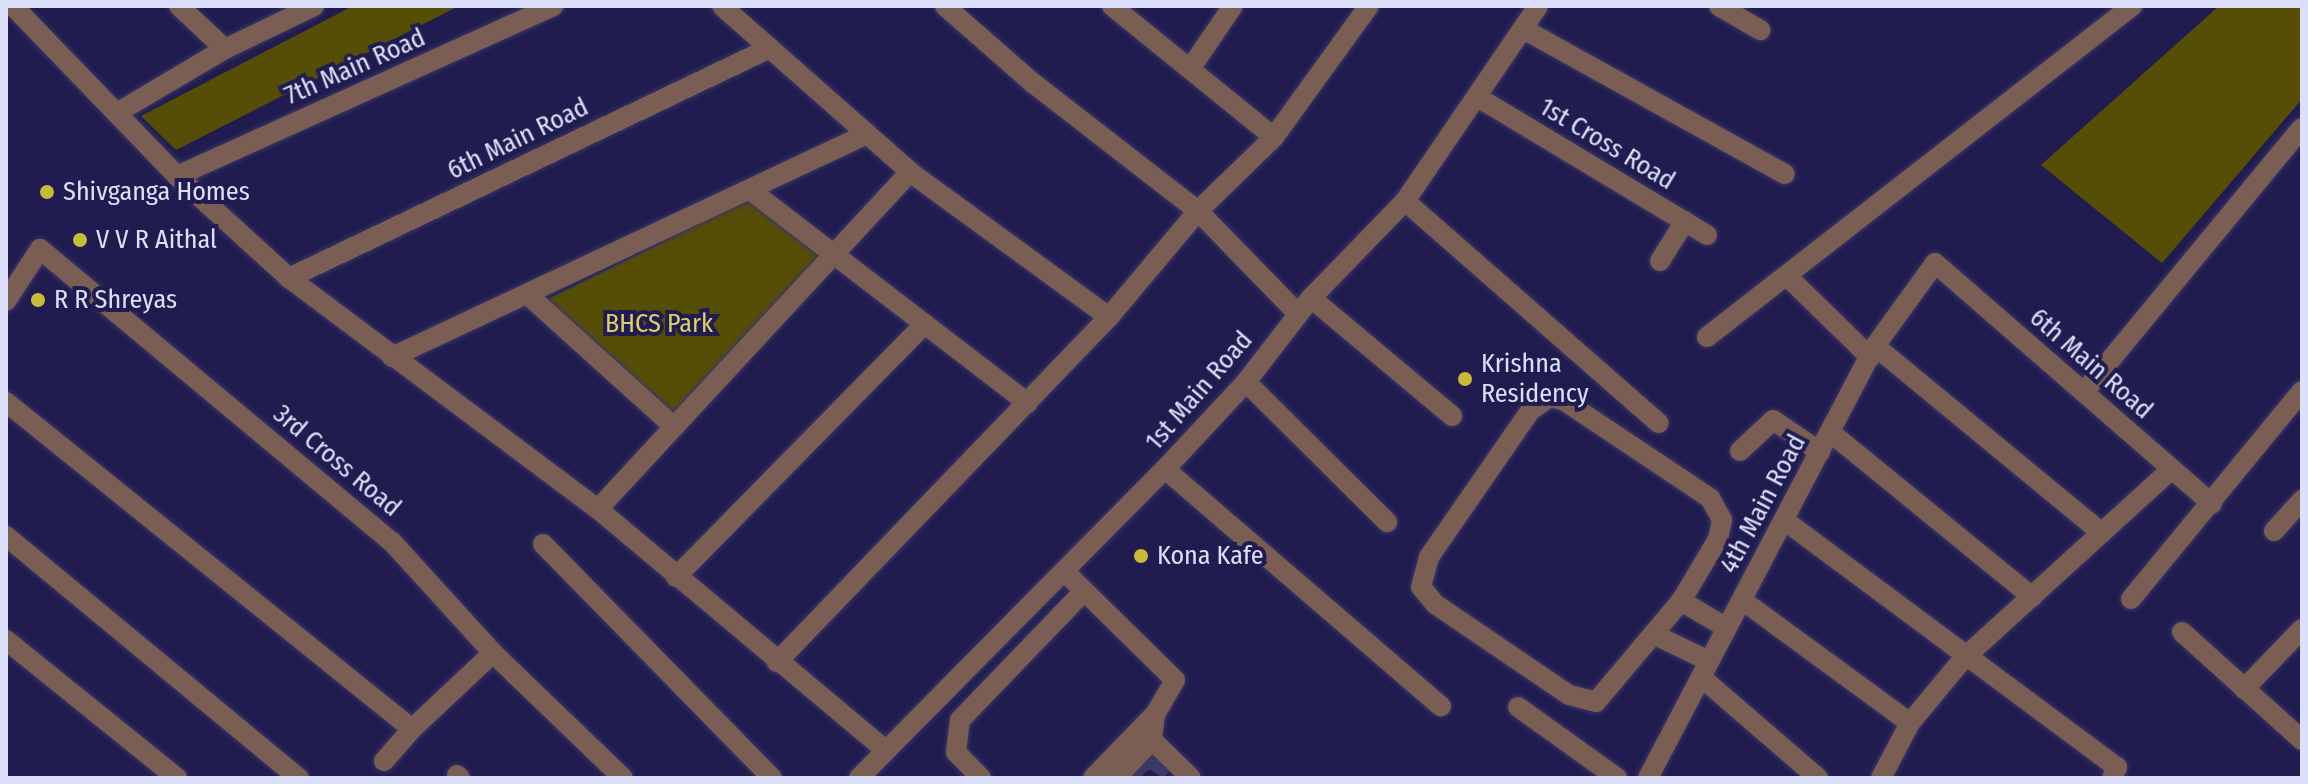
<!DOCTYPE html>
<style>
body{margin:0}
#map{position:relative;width:2308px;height:784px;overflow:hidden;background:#201c4f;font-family:"Fira Sans Condensed",sans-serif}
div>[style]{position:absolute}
.green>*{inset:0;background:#564e07}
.minor-tunnel>*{height:20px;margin-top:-10px;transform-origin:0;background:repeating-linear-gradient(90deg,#3c3969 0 20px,transparent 0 30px)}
.roads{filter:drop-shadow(0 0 2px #3a3767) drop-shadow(0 0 2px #3a3767)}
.minor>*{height:20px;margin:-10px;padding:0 10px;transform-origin:10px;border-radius:10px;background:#7a5d53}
.dots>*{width:22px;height:22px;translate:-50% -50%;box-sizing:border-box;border:4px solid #201c4f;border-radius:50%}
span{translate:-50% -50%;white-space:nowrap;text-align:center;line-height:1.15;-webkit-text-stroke:8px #201c4f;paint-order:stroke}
.street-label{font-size:26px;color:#dde0fa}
.poi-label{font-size:26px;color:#dde0fa}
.left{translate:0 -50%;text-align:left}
.park-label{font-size:26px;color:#dccf6c}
.frame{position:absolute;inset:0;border:8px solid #dde0fa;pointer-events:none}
</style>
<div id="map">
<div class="green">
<div style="clip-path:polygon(353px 6px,459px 6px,176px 150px,141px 116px)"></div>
<div style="clip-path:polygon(2219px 6px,2302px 6px,2302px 99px,2162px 263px,2041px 165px)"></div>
<div style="clip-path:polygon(750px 199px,823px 256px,663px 423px,532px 307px)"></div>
</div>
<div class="minor-tunnel">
<div style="left:1129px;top:775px;width:19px;rotate:-47deg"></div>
<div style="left:1142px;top:761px;width:11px;rotate:-10deg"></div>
<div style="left:1153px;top:759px;width:33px;rotate:35deg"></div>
</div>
<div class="roads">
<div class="minor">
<div style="left:13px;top:6px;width:236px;rotate:46deg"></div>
<div style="left:177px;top:176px;width:151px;rotate:42.3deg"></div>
<div style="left:289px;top:278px;width:386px;rotate:36.8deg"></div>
<div style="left:598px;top:509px;width:373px;rotate:40deg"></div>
<div style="left:179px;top:6px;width:63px;rotate:43.1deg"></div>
<div style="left:722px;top:6px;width:251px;rotate:41.4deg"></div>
<div style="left:910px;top:172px;width:246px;rotate:36.1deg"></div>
<div style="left:1109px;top:317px;width:479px;rotate:133.9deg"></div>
<div style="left:945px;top:6px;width:117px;rotate:41.2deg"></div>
<div style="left:1033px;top:83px;width:209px;rotate:37.8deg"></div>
<div style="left:1198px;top:211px;width:144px;rotate:45.8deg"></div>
<div style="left:1112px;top:6px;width:208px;rotate:39deg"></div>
<div style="left:1719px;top:6px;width:48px;rotate:30.3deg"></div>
<div style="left:1525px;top:30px;width:297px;rotate:29deg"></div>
<div style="left:1190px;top:69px;width:76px;rotate:-55.7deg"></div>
<div style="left:1479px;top:98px;width:266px;rotate:31deg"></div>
<div style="left:120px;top:111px;width:122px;rotate:-30.6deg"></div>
<div style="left:225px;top:49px;width:99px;rotate:-25.8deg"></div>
<div style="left:177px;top:176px;width:413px;rotate:-24.3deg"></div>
<div style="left:750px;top:190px;width:350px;rotate:37.5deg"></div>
<div style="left:1405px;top:201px;width:337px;rotate:41.2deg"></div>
<div style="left:1660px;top:261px;width:47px;rotate:-58deg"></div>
<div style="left:1788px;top:277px;width:115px;rotate:44.3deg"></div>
<div style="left:289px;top:278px;width:533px;rotate:-25.56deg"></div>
<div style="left:527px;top:294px;width:198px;rotate:42.1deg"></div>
<div style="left:1311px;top:298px;width:184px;rotate:39.9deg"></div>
<div style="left:6px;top:301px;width:62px;rotate:-56.8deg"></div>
<div style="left:40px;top:249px;width:458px;rotate:39.8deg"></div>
<div style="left:392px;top:542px;width:150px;rotate:47.7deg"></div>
<div style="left:493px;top:653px;width:180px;rotate:43.9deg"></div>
<div style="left:1109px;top:317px;width:138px;rotate:-50deg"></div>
<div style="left:1198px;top:211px;width:106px;rotate:-44.2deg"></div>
<div style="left:1274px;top:137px;width:162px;rotate:-54.1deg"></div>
<div style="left:1707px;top:337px;width:539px;rotate:-37.91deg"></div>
<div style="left:1875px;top:346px;width:294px;rotate:39.5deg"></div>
<div style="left:392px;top:357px;width:525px;rotate:-25.15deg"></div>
<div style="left:1246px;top:382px;width:199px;rotate:44.8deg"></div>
<div style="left:2084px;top:392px;width:342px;rotate:-50.5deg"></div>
<div style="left:1549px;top:397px;width:14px;rotate:12deg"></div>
<div style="left:1563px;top:400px;width:177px;rotate:33.7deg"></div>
<div style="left:1710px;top:498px;width:25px;rotate:61deg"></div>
<div style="left:1722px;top:520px;width:19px;rotate:102deg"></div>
<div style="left:1718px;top:539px;width:72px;rotate:120.8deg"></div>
<div style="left:1681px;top:601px;width:132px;rotate:130.1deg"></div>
<div style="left:1596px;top:702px;width:28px;rotate:-165deg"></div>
<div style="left:1569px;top:695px;width:162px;rotate:-145.8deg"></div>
<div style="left:1435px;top:604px;width:22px;rotate:-129deg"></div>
<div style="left:1421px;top:587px;width:31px;rotate:-75deg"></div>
<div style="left:1429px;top:557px;width:178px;rotate:-55.3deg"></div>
<div style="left:1530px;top:411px;width:24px;rotate:-36deg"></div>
<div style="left:6px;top:402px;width:521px;rotate:38.85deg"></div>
<div style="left:412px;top:729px;width:111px;rotate:-43.2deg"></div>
<div style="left:1830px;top:432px;width:261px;rotate:39.2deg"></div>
<div style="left:1740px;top:451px;width:45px;rotate:-43.2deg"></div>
<div style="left:1773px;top:420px;width:57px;rotate:34.2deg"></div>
<div style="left:1165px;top:469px;width:364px;rotate:40.7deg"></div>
<div style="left:598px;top:509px;width:459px;rotate:-47.2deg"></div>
<div style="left:1784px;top:520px;width:415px;rotate:36.6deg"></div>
<div style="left:2117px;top:767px;width:12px;rotate:114deg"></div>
<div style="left:2274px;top:531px;width:42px;rotate:-47.9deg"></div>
<div style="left:6px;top:536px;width:380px;rotate:39.6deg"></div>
<div style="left:543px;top:544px;width:327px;rotate:45.6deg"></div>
<div style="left:1065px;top:572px;width:154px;rotate:44.5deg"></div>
<div style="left:1175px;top:680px;width:39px;rotate:120deg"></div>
<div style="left:1155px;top:714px;width:26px;rotate:97deg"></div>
<div style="left:1152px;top:740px;width:54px;rotate:44.3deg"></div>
<div style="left:676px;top:577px;width:355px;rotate:-45.5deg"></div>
<div style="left:2131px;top:599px;width:269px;rotate:-50.6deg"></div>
<div style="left:1742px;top:600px;width:208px;rotate:36.2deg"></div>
<div style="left:1681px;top:601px;width:53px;rotate:30.4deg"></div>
<div style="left:2182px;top:632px;width:161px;rotate:42deg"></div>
<div style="left:1653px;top:634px;width:62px;rotate:25.7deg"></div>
<div style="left:6px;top:640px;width:220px;rotate:38.9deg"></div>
<div style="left:1701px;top:677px;width:155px;rotate:40.8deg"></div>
<div style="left:2244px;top:689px;width:83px;rotate:-46deg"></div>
<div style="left:1518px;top:707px;width:122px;rotate:35.6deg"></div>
<div style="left:384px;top:761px;width:43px;rotate:-48.8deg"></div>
<div style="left:457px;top:775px;width:4px;rotate:45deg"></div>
<div style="left:859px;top:778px;width:435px;rotate:-45.3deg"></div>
<div style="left:1165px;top:469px;width:119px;rotate:-47deg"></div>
<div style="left:1246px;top:382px;width:106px;rotate:-52.3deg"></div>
<div style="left:1311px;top:298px;width:135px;rotate:-45.9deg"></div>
<div style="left:1405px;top:201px;width:236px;rotate:-55.7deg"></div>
<div style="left:981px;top:778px;width:36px;rotate:-134deg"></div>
<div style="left:956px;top:752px;width:32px;rotate:-83deg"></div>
<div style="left:960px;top:720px;width:179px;rotate:-46.1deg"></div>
<div style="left:1093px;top:778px;width:88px;rotate:-45.9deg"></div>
<div style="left:1116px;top:778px;width:52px;rotate:-46.5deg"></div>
<div style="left:1648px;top:778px;width:488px;rotate:-62.3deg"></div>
<div style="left:1875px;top:346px;width:102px;rotate:-54.1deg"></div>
<div style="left:1935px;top:263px;width:367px;rotate:41deg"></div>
<div style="left:1881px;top:778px;width:62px;rotate:-62.2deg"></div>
<div style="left:1910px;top:723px;width:85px;rotate:-50.3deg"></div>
<div style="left:1964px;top:658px;width:281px;rotate:-42.3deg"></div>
</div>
</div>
<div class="dots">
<div style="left:47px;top:192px;background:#caba39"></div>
<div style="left:80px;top:240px;background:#caba39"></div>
<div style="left:38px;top:300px;background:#caba39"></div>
<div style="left:1465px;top:379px;background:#caba39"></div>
<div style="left:1141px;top:556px;background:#caba39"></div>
</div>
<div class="street-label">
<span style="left:355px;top:67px;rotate:-24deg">7th Main Road</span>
<span style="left:518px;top:139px;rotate:-26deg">6th Main Road</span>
<span style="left:1607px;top:144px;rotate:31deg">1st Cross Road</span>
<span style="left:2091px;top:364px;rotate:41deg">6th Main Road</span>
<span style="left:1199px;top:391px;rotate:-49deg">1st Main Road</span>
<span style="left:337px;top:461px;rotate:40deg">3rd Cross Road</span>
<span style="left:1763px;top:504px;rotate:-62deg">4th Main Road</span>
</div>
<div class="poi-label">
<span class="left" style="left:63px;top:192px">Shivganga Homes</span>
<span class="left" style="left:96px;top:240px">V V R Aithal</span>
<span class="left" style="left:54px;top:300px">R R Shreyas</span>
<span class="left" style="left:1481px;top:379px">Krishna<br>Residency</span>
<span class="left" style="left:1157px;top:556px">Kona Kafe</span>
</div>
<div class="park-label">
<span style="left:659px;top:324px">BHCS Park</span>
</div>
<div class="frame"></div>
</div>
